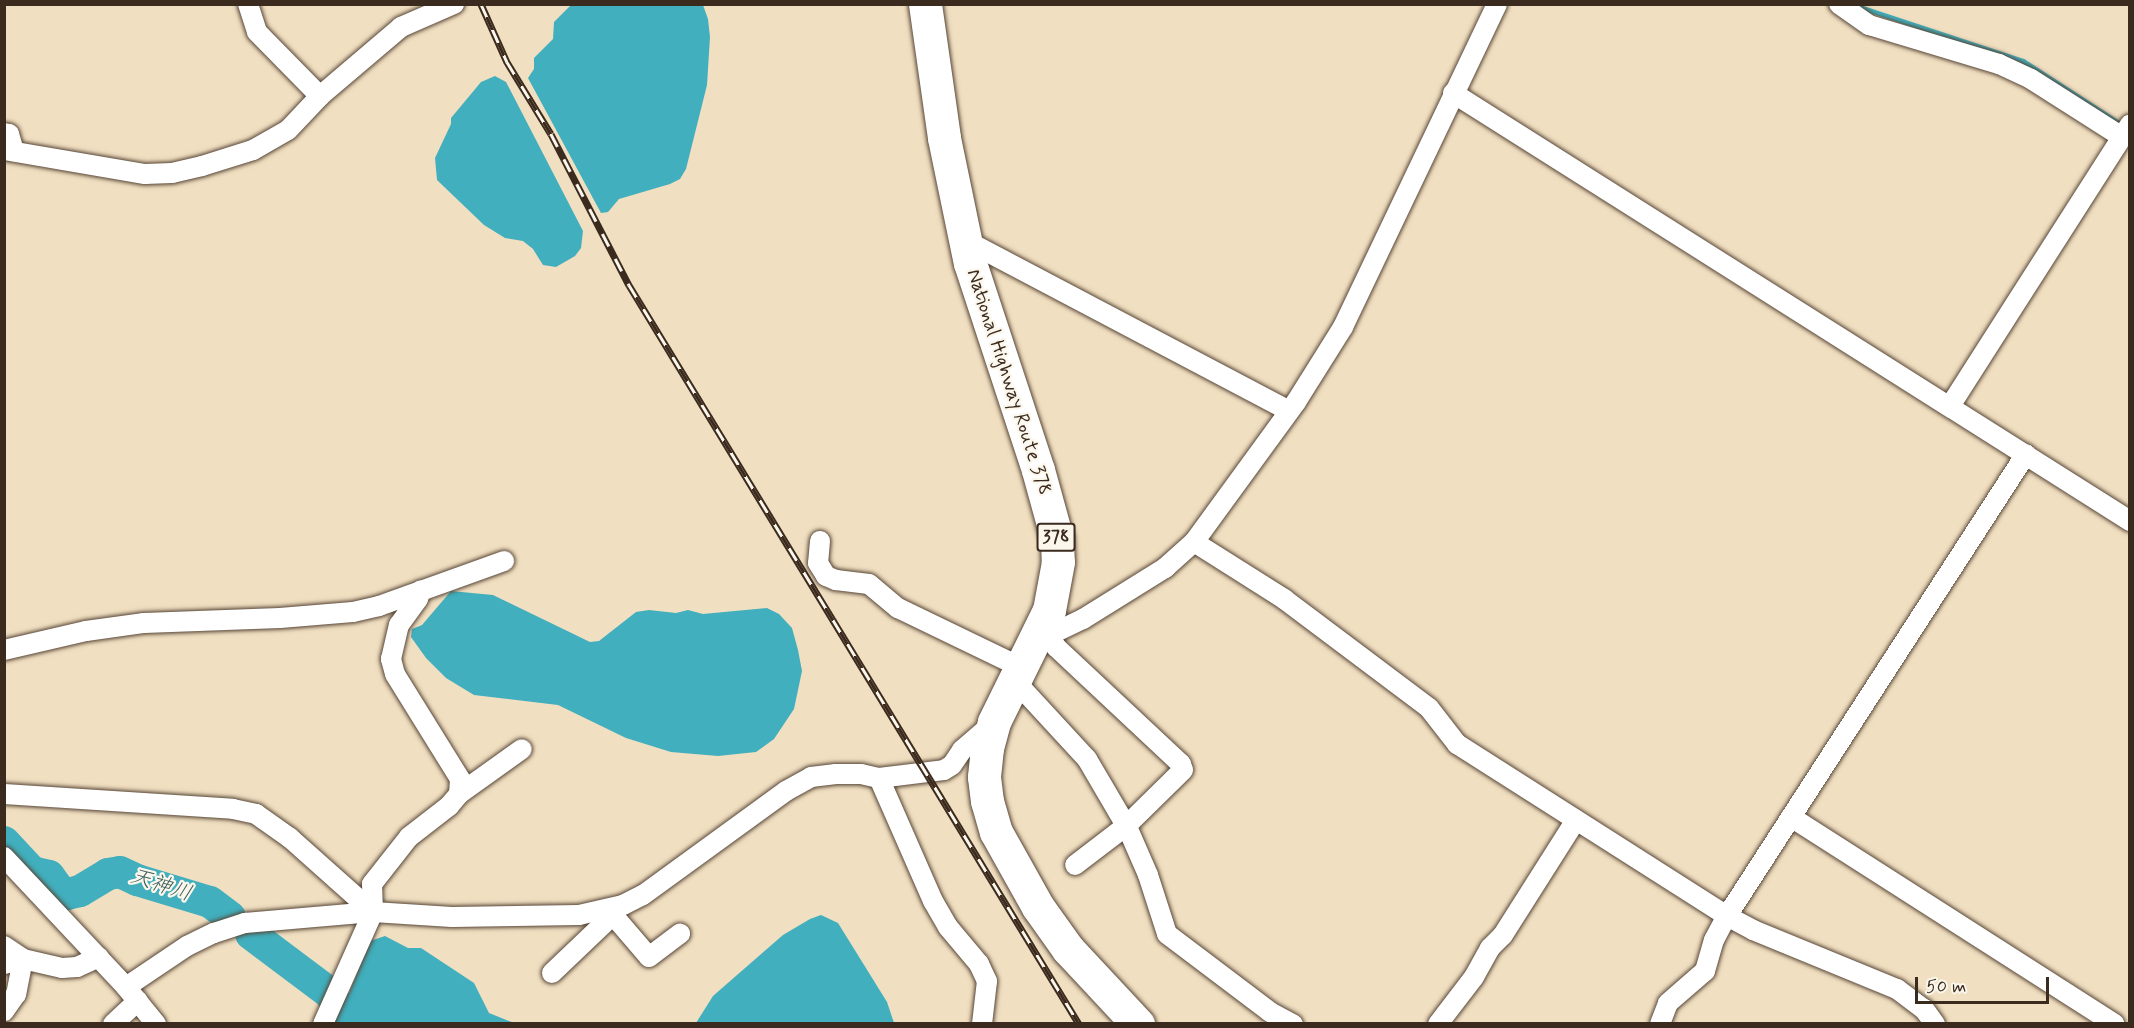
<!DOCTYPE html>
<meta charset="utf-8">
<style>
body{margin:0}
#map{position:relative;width:2134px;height:1028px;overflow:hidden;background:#f1dfc1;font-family:Mynerve,"Klee One",sans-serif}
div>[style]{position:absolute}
.water>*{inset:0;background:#41afbd}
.stream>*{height:5px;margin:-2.5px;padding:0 2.5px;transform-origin:2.5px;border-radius:2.5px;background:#41afbd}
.river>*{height:32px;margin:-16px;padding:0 16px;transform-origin:16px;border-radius:16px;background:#41afbd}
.roads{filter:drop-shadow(0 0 2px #564536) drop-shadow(0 0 2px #564536)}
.street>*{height:20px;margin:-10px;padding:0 10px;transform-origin:10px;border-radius:10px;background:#fff}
.highway>*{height:33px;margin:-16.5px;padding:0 16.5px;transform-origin:16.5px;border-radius:16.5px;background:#fff}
.rail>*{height:7px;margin-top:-3.5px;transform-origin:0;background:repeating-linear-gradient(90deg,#fbf7ec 0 14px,#3b2a1e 0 28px);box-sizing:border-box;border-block:2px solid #3b2a1e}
span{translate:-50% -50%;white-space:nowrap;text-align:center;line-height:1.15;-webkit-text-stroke:4.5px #fbf7ec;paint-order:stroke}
.shield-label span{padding:2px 4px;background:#fbf7ec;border:2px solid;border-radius:4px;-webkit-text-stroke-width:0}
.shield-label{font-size:18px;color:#3b2a1e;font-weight:700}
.street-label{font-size:20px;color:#3b2a1e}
.water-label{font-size:21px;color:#3d5f5e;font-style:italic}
.frame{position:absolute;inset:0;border:6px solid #3b2a1e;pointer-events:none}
.scale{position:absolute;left:1915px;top:977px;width:134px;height:27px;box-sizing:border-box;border:3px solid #3b2a1e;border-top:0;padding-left:8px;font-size:18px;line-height:21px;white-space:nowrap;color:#3b2a1e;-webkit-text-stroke:4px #fbf7ec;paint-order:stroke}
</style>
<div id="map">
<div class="water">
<div style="clip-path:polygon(571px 5px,703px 5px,708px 19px,710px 37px,707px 85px,686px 169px,680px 179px,670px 184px,619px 199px,608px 212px,601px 213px,528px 78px,534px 69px,534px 58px,553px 39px,554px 22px)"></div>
<div style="clip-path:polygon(495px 76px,506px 82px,583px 231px,581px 248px,575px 256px,556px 267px,543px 265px,533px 249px,523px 241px,505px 238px,484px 225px,437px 180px,435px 158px,451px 124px,451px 118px,481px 82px)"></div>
<div style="clip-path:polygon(451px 591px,493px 595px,590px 642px,599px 641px,636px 612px,649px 610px,676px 613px,688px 610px,703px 614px,767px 608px,779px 614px,792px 628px,798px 650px,802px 671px,794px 709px,774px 739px,756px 752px,718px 756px,671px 752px,626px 738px,558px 705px,474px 695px,446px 678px,426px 658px,411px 637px,412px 629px,422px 625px)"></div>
<div style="clip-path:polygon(821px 915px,838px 923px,887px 1002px,894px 1023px,696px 1023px,713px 996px,783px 935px,810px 919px)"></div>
<div style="clip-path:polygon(385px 936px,408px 948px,421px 948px,474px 983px,489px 1013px,514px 1023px,354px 1023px,345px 1003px,370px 941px)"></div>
</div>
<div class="stream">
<div style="left:1860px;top:7px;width:172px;rotate:18.3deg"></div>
<div style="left:2023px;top:61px;width:121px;rotate:32.9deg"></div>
</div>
<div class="river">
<div style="left:4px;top:842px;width:41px;rotate:47deg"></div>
<div style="left:32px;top:872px;width:17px;rotate:13deg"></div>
<div style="left:49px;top:876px;width:19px;rotate:54deg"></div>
<div style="left:60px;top:891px;width:8px;rotate:23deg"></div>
<div style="left:67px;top:894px;width:13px;rotate:-13deg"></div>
<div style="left:80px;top:891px;width:33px;rotate:-31deg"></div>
<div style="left:108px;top:874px;width:12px;rotate:-9deg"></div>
<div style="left:120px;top:872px;width:19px;rotate:25deg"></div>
<div style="left:137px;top:880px;width:76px;rotate:16.8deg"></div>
<div style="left:210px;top:902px;width:25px;rotate:37deg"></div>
<div style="left:251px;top:934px;width:100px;rotate:36.9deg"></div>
<div style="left:331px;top:994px;width:34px;rotate:63deg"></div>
</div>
<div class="roads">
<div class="street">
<div style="left:248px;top:4px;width:29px;rotate:72deg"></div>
<div style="left:257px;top:32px;width:90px;rotate:45.5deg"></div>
<div style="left:1839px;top:4px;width:37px;rotate:35deg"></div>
<div style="left:1869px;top:25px;width:136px;rotate:16.7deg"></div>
<div style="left:1999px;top:64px;width:35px;rotate:25deg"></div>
<div style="left:2031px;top:79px;width:108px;rotate:32.5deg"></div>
<div style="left:1453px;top:93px;width:801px;rotate:32.3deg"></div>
<div style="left:4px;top:133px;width:5px;rotate:11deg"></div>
<div style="left:9px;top:134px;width:18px;rotate:74deg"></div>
<div style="left:4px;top:150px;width:143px;rotate:9.7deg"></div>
<div style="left:145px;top:174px;width:27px;rotate:-2deg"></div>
<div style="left:172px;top:173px;width:31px;rotate:-13deg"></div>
<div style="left:202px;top:166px;width:53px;rotate:-17.4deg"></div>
<div style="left:253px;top:150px;width:40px;rotate:-29.7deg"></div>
<div style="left:288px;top:130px;width:47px;rotate:-46.7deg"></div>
<div style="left:320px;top:96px;width:106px;rotate:-40.4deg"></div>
<div style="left:401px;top:27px;width:58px;rotate:-23.5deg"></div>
<div style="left:965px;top:240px;width:366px;rotate:27.8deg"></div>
<div style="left:1950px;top:406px;width:334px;rotate:-57.4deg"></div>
<div style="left:820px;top:541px;width:22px;rotate:95deg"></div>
<div style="left:818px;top:563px;width:15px;rotate:58deg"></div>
<div style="left:826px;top:576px;width:11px;rotate:22deg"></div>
<div style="left:836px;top:580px;width:33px;rotate:7deg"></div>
<div style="left:869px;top:584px;width:38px;rotate:40deg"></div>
<div style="left:898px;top:608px;width:138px;rotate:25.8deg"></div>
<div style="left:1194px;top:542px;width:107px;rotate:32.3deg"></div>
<div style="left:1284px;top:599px;width:181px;rotate:36.9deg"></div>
<div style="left:1429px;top:708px;width:46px;rotate:52.1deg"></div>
<div style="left:1457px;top:744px;width:320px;rotate:32.5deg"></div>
<div style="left:1727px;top:916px;width:30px;rotate:28deg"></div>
<div style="left:1753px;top:930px;width:156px;rotate:22.3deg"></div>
<div style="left:1897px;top:989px;width:34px;rotate:37deg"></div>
<div style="left:1924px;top:1009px;width:19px;rotate:54deg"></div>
<div style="left:1049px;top:635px;width:14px;rotate:60deg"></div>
<div style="left:1056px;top:647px;width:171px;rotate:43.1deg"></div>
<div style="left:1181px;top:764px;width:6px;rotate:72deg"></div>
<div style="left:1183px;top:770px;width:80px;rotate:135.5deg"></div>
<div style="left:1126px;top:826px;width:64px;rotate:142.6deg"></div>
<div style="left:1035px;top:642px;width:53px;rotate:-25.6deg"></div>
<div style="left:1083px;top:619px;width:97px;rotate:-31.9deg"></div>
<div style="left:1165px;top:568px;width:39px;rotate:-42deg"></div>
<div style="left:1194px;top:542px;width:173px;rotate:-53.9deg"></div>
<div style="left:1296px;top:402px;width:89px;rotate:-57.9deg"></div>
<div style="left:1343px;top:327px;width:358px;rotate:-64.5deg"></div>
<div style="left:4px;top:650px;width:84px;rotate:-13deg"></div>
<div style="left:86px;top:631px;width:59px;rotate:-7.9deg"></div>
<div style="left:144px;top:623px;width:136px;rotate:-2.1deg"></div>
<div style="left:280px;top:618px;width:73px;rotate:-4.7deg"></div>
<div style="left:353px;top:612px;width:27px;rotate:-13deg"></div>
<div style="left:379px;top:606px;width:133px;rotate:-19.8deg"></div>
<div style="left:1016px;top:682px;width:105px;rotate:47.3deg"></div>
<div style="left:1087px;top:759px;width:81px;rotate:59.6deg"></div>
<div style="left:1128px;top:829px;width:50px;rotate:66.5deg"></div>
<div style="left:1148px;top:875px;width:62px;rotate:72.1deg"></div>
<div style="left:1167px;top:934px;width:129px;rotate:37.1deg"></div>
<div style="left:1270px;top:1012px;width:26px;rotate:28deg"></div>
<div style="left:879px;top:778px;width:134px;rotate:66.3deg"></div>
<div style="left:933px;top:901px;width:30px;rotate:60deg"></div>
<div style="left:948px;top:927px;width:48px;rotate:50deg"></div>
<div style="left:979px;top:964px;width:19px;rotate:65deg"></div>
<div style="left:987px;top:981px;width:43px;rotate:96.6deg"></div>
<div style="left:4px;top:794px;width:229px;rotate:3.7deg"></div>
<div style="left:233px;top:809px;width:24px;rotate:12deg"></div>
<div style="left:256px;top:814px;width:42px;rotate:35.2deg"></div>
<div style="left:290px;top:838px;width:111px;rotate:41.7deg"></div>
<div style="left:459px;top:794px;width:77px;rotate:-35.5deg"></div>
<div style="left:1791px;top:817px;width:384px;rotate:32.6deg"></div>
<div style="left:4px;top:857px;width:178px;rotate:46.8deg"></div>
<div style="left:126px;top:987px;width:48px;rotate:51deg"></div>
<div style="left:611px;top:908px;width:7px;rotate:74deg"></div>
<div style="left:613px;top:915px;width:55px;rotate:49.4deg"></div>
<div style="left:649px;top:957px;width:39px;rotate:-37deg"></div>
<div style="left:4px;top:946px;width:23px;rotate:34deg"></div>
<div style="left:23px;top:959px;width:36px;rotate:101deg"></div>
<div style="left:16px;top:994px;width:21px;rotate:125deg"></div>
<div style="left:4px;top:964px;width:20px;rotate:-15deg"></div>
<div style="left:23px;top:959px;width:40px;rotate:13deg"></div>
<div style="left:62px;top:968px;width:15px;rotate:-4deg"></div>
<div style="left:77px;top:967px;width:24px;rotate:-24deg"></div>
<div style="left:552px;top:973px;width:84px;rotate:-43.6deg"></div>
<div style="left:126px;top:987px;width:73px;rotate:-33.9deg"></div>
<div style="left:187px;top:946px;width:30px;rotate:-26deg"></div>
<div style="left:214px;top:933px;width:33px;rotate:-18deg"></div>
<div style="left:245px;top:923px;width:128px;rotate:-4.9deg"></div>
<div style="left:373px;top:912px;width:79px;rotate:3.6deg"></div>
<div style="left:452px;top:917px;width:127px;rotate:-0.9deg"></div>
<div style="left:579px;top:915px;width:45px;rotate:-12.8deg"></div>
<div style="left:623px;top:905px;width:22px;rotate:-27deg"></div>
<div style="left:643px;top:895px;width:177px;rotate:-36deg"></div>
<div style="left:786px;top:791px;width:29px;rotate:-29deg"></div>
<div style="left:811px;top:777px;width:25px;rotate:-7deg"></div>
<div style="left:836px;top:774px;width:25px"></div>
<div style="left:861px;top:774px;width:18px;rotate:13deg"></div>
<div style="left:879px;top:778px;width:65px;rotate:-7deg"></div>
<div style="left:944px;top:770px;width:9px;rotate:-32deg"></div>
<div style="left:952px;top:765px;width:18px;rotate:-56deg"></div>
<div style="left:962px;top:750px;width:40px;rotate:-41deg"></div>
<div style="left:113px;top:1024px;width:34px;rotate:-43deg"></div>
<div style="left:323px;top:1024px;width:123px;rotate:-65.9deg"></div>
<div style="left:373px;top:912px;width:28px;rotate:-92deg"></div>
<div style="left:372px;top:884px;width:60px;rotate:-51.8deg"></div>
<div style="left:409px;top:837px;width:51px;rotate:-37.8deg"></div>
<div style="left:449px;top:806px;width:16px;rotate:-50deg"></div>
<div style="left:459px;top:794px;width:15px;rotate:-86deg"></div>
<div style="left:460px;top:779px;width:123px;rotate:-121.8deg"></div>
<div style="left:395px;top:674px;width:16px;rotate:-105deg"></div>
<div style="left:391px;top:659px;width:35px;rotate:-77deg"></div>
<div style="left:399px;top:625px;width:32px;rotate:-54deg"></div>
<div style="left:418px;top:599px;width:9px;rotate:-72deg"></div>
<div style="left:1438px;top:1024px;width:59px;rotate:-52.5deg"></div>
<div style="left:1474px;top:977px;width:33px;rotate:-61deg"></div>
<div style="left:1490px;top:948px;width:18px;rotate:-45deg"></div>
<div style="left:1503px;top:935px;width:136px;rotate:-57.6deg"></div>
<div style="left:1660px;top:1024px;width:22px;rotate:-69deg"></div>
<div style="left:1668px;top:1003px;width:49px;rotate:-40.9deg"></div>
<div style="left:1705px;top:971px;width:32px;rotate:-74deg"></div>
<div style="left:1714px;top:940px;width:27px;rotate:-62deg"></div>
<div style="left:1727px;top:916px;width:550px;rotate:-57.09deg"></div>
</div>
<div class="highway">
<div style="left:925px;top:4px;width:135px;rotate:81.9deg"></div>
<div style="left:944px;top:138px;width:128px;rotate:78.3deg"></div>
<div style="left:970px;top:263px;width:218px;rotate:71.8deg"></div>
<div style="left:1038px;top:470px;width:72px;rotate:74.6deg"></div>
<div style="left:1057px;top:539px;width:23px;rotate:88deg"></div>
<div style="left:1058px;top:562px;width:49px;rotate:100.6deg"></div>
<div style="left:1049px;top:610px;width:125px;rotate:116.2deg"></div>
<div style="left:994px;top:722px;width:27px;rotate:105deg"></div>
<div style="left:987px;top:748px;width:29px;rotate:96deg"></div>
<div style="left:984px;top:777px;width:24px;rotate:83deg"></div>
<div style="left:987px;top:801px;width:32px;rotate:74deg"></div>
<div style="left:996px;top:832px;width:86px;rotate:60.8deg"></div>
<div style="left:1038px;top:907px;width:52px;rotate:54.5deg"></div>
<div style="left:1068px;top:949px;width:103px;rotate:47deg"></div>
</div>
</div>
<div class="rail">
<div style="left:481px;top:4px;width:64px;rotate:65.9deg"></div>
<div style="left:507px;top:62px;width:84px;rotate:58.6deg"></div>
<div style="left:551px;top:134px;width:170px;rotate:62.7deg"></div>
<div style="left:629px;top:285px;width:865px;rotate:58.66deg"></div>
</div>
<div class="shield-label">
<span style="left:1056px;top:537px">378</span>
</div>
<div class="street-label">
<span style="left:1009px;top:382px;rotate:72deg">National Highway Route 378</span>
</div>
<div class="water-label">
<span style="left:161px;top:885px;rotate:18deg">天神川</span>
</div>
<div class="frame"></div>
<div class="scale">50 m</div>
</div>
